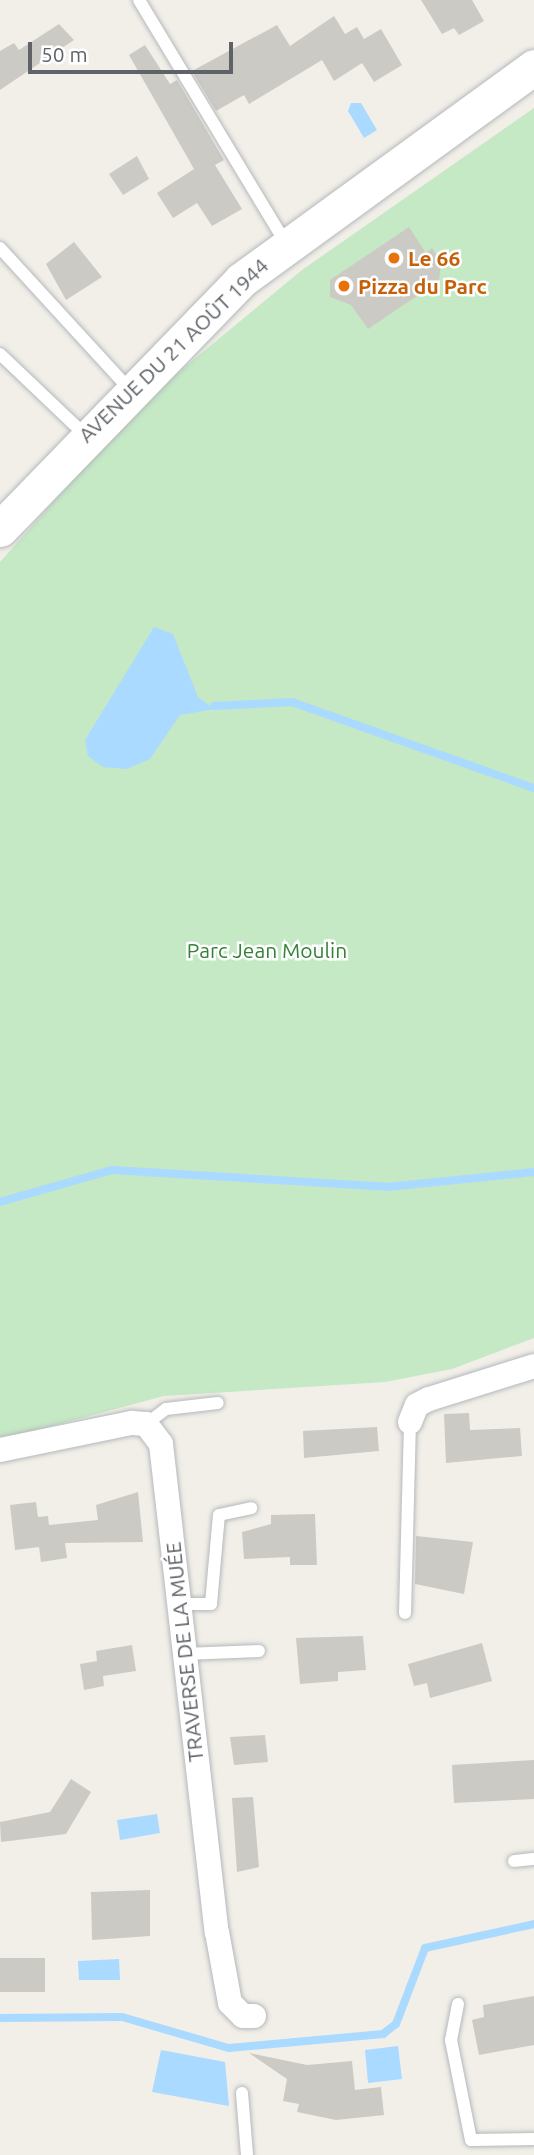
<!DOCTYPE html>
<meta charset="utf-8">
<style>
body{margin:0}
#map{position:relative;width:534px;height:2155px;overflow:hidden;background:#f1efe8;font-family:Ubuntu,sans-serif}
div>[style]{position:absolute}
.green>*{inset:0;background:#c5e8c5}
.water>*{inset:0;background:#aadaff}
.stream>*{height:8px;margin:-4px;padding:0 4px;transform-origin:4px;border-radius:4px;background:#aadaff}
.building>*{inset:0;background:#cccac5}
.roads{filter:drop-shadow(0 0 2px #b5b8bc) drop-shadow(0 0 2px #b5b8bc)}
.lane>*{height:12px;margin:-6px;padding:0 6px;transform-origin:6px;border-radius:6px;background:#fff}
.street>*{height:24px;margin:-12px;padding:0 12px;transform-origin:12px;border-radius:12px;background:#fff}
.secondary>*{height:35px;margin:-17.5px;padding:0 17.5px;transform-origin:17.5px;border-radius:17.5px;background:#fff}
.dots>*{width:19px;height:19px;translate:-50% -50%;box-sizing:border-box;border:4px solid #fff;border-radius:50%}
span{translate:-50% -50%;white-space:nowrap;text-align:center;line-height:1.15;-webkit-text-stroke:5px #fff;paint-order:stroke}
.food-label{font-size:21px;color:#c56008;font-weight:700}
.left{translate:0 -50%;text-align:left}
.street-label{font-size:21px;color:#5f6368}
.park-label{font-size:21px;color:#348238}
.scale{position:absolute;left:28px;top:42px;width:205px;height:32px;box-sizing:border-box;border:4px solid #5f6368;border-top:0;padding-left:9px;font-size:21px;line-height:24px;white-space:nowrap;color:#5f6368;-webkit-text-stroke:5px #fff;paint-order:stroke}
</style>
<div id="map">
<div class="green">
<div style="clip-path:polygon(534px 108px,534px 1338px,452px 1369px,385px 1382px,164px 1396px,0 1440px,0 562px,139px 405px,302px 270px)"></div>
</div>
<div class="water">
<div style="clip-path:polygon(351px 103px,361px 103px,377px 130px,364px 138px,348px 111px)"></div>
<div style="clip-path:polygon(154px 627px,173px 634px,198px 697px,214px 709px,180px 715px,150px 759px,127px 769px,103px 767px,88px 756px,85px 740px)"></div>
<div style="clip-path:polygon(157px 1814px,160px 1833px,120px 1840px,117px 1820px)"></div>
<div style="clip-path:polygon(119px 1959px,120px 1980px,79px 1980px,78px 1961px)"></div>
<div style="clip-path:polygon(398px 2046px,402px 2079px,368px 2083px,365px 2050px)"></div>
<div style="clip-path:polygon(161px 2050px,225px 2062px,229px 2106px,152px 2092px)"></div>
</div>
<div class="stream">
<div style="left:214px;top:706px;width:78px;rotate:-2.9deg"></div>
<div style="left:292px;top:702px;width:257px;rotate:19.6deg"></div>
<div style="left:0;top:1202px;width:116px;rotate:-15.9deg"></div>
<div style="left:112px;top:1170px;width:276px;rotate:3.5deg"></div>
<div style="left:387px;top:1187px;width:148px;rotate:-5.8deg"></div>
<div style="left:0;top:2018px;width:122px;rotate:-0.5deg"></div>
<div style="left:122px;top:2017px;width:111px;rotate:16.2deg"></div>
<div style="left:229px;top:2048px;width:155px;rotate:-5.2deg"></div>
<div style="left:383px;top:2034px;width:16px;rotate:-38deg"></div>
<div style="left:396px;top:2024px;width:81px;rotate:-69.1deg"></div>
<div style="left:425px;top:1948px;width:112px;rotate:-12.4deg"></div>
</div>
<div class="building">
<div style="clip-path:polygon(421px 0,472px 0,484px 21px,459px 35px,454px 28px,442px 34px)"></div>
<div style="clip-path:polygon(334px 16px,345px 34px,357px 27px,364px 39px,381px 29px,402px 65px,374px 82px,362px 63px,334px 81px,322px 60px,249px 104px,244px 95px,216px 111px,192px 71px,277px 25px,290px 46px)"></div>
<div style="clip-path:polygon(59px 24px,74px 40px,0 90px,0 51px,14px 43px,19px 50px)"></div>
<div style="clip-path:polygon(145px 45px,170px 84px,177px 80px,224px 160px,215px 165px,242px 209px,212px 226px,197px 203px,173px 218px,157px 193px,194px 169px,129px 55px)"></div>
<div style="clip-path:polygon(137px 156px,149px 179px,123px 195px,109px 174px)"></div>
<div style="clip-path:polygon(409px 227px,426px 253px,432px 248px,441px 262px,439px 281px,368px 329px,351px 305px,330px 297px,330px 280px)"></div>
<div style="clip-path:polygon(74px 242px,102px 277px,66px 300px,46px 264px)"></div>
<div style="clip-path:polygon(469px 1413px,470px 1430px,520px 1428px,522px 1456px,446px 1463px,444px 1414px)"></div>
<div style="clip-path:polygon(377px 1427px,379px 1451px,304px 1458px,303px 1431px)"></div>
<div style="clip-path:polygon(138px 1492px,143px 1542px,65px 1543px,67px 1558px,41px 1562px,39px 1547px,15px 1550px,10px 1505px,36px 1502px,38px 1517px,48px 1516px,49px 1525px,98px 1520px,96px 1505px)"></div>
<div style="clip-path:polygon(315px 1514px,317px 1565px,290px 1565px,290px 1557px,244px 1559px,242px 1532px,271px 1524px,271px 1515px)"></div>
<div style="clip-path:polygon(416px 1536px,473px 1542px,464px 1594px,415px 1584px)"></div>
<div style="clip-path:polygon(363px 1636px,366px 1670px,338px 1672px,338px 1681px,300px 1684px,296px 1638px)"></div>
<div style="clip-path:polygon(482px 1643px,492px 1681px,430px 1698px,427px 1683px,414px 1686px,408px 1664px)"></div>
<div style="clip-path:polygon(132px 1645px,136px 1671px,103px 1676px,104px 1686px,84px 1690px,80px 1664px,97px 1661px,96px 1651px)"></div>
<div style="clip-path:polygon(265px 1735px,268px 1762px,234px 1765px,230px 1737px)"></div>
<div style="clip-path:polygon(534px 1760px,534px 1799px,454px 1803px,452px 1765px)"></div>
<div style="clip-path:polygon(71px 1779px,91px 1792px,66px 1834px,1px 1842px,0 1822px,50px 1812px)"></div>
<div style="clip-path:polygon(253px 1797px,259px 1867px,237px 1872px,232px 1798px)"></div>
<div style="clip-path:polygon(150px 1890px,150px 1936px,92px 1940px,91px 1892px)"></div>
<div style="clip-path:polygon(0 1958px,45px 1958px,45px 1992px,0 1992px)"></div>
<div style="clip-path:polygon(534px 1996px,534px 2045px,479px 2055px,472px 2020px,484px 2017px,483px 2005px)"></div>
<div style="clip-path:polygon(249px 2053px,307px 2065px,352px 2061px,355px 2090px,381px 2087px,384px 2115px,336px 2120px,297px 2112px,299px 2104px,283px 2101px,287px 2079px)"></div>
</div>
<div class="roads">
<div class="lane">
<div style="left:139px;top:0;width:285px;rotate:58.9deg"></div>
<div style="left:0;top:248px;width:193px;rotate:47.5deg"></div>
<div style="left:0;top:354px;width:117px;rotate:43.6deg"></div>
<div style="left:146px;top:1424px;width:25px;rotate:-37deg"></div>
<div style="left:166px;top:1409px;width:52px;rotate:-6.6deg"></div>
<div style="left:178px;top:1604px;width:33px"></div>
<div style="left:211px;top:1604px;width:89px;rotate:-84.9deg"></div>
<div style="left:219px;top:1515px;width:33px;rotate:-12deg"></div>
<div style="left:405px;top:1613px;width:191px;rotate:-88.5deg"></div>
<div style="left:184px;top:1654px;width:75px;rotate:-2.3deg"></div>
<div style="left:514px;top:1861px;width:20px;rotate:-6deg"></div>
<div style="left:458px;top:2004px;width:37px;rotate:101deg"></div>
<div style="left:451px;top:2040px;width:102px;rotate:78.7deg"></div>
<div style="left:471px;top:2140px;width:63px;rotate:-0.9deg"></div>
<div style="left:242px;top:2093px;width:62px;rotate:85.4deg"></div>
</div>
<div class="street">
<div style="left:410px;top:1422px;width:18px;rotate:-68deg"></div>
<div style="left:417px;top:1405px;width:13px;rotate:-27deg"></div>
<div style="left:429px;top:1399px;width:110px;rotate:-17.4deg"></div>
<div style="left:0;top:1450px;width:135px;rotate:-11.6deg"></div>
<div style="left:132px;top:1423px;width:14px;rotate:4deg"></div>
<div style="left:146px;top:1424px;width:25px;rotate:53deg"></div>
<div style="left:161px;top:1444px;width:491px;rotate:83.5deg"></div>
<div style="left:217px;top:1932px;width:72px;rotate:79.6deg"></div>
<div style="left:230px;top:2003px;width:18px;rotate:45deg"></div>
<div style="left:243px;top:2016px;width:11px"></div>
</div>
<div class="secondary">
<div style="left:0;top:529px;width:347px;rotate:-45.9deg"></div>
<div style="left:241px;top:280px;width:362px;rotate:-36deg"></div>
</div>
</div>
<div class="dots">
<div style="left:394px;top:258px;background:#e8710a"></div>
<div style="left:344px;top:286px;background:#e8710a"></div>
</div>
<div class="food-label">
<span class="left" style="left:408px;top:258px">Le 66</span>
<span class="left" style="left:358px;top:286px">Pizza du Parc</span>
</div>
<div class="street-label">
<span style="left:173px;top:350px;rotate:-44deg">AVENUE DU 21 AOÛT 1944</span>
<span style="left:184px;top:1652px;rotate:-96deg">TRAVERSE DE LA MUÉE</span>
</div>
<div class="park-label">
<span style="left:267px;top:950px">Parc Jean Moulin</span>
</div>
<div class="scale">50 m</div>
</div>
